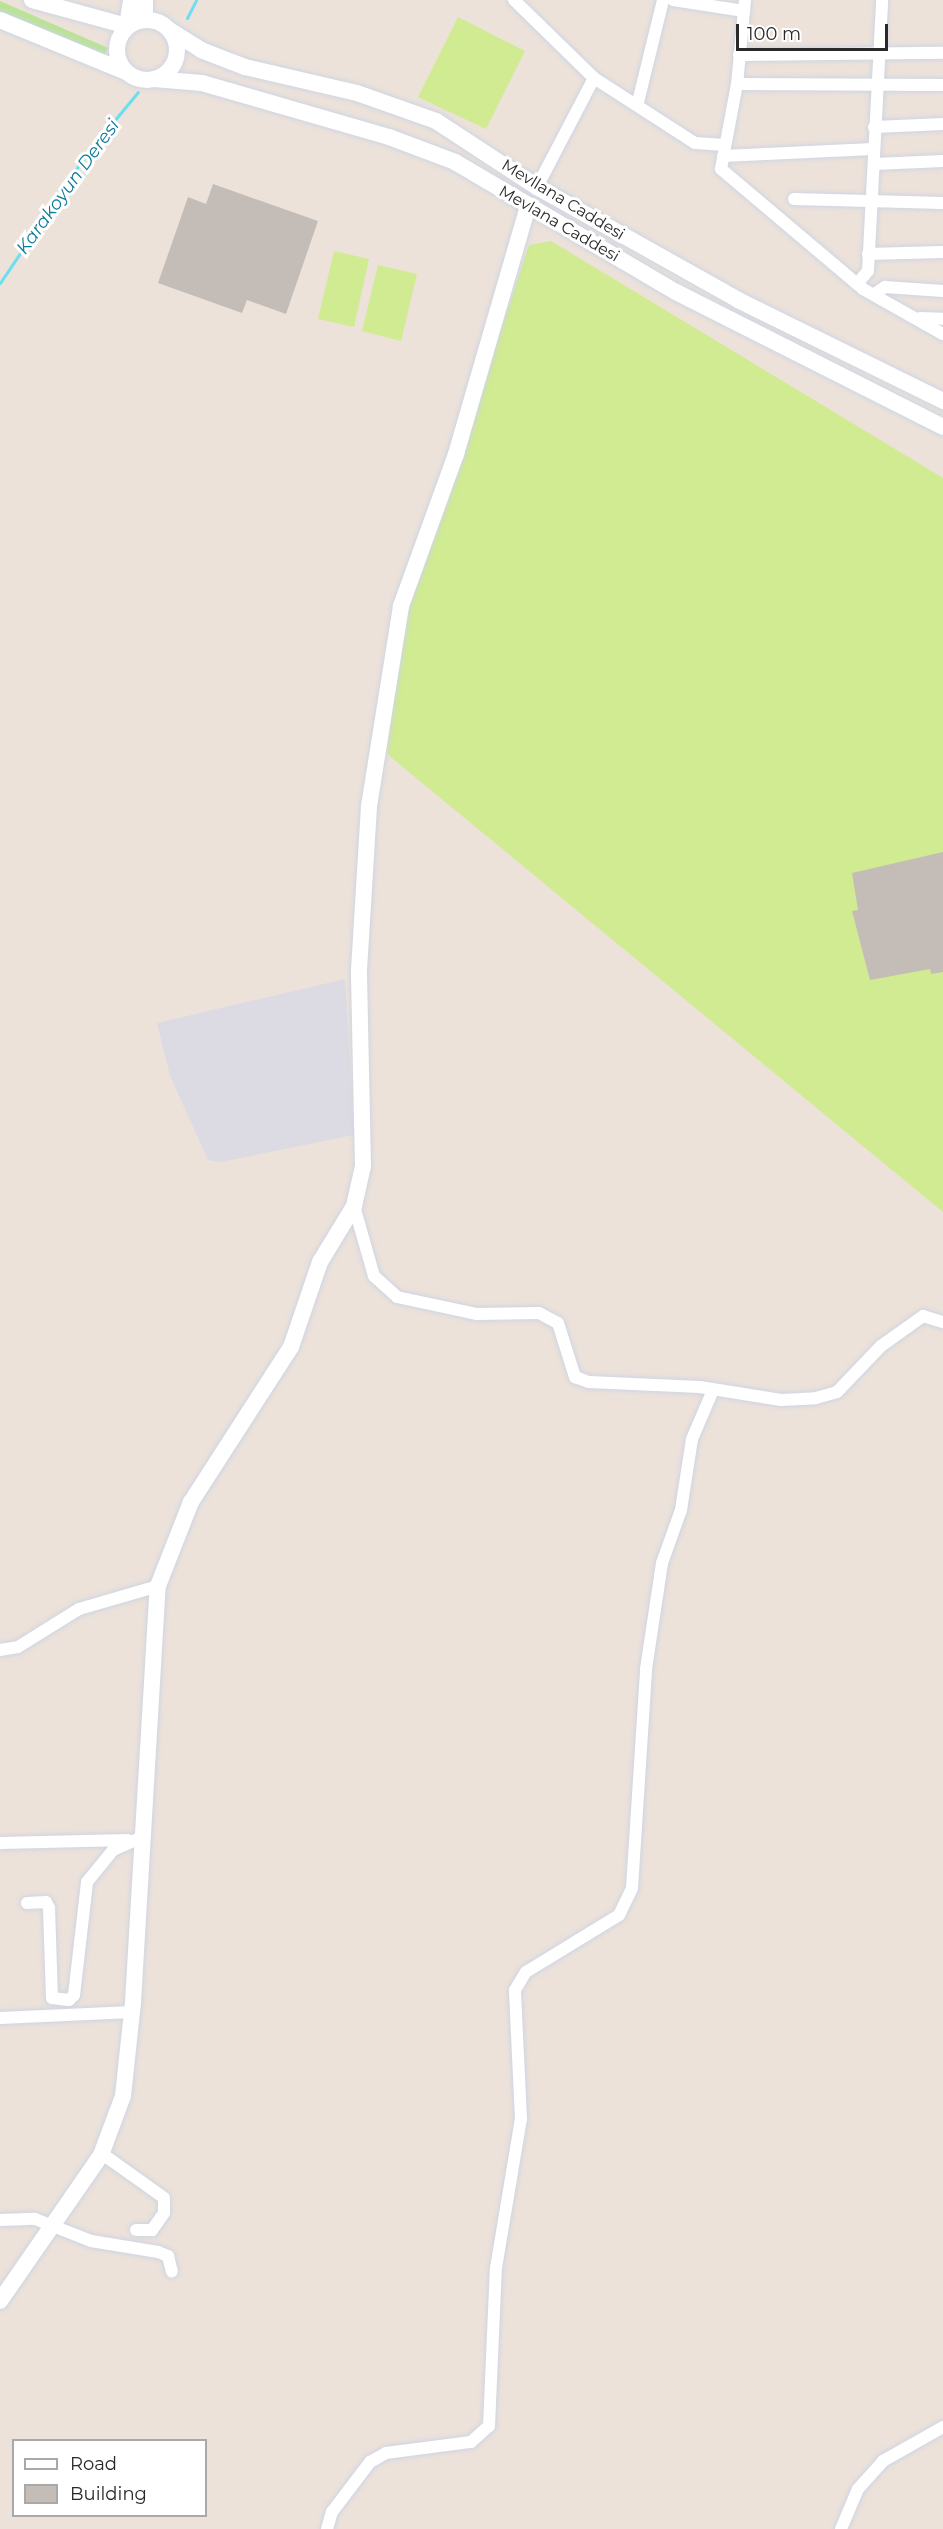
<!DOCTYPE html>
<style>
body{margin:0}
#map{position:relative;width:943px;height:2529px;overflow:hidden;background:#ece2da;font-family:Montserrat,sans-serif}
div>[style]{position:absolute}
.industrial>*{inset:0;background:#dcdbe4}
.green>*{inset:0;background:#bae395}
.pitch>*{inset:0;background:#d0eb91}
.stream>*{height:3px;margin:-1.5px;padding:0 1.5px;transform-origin:1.5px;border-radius:1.5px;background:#6bdef0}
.building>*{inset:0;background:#c4bcb7}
.roads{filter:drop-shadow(0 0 2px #cfd5e2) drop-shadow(0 0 2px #cfd5e2)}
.street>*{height:12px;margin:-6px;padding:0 6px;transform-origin:6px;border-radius:6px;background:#fff}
.secondary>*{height:16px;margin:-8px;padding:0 8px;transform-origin:8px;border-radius:8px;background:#fff}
.secondary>.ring{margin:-8px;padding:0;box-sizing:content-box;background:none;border:16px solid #fff;border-radius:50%}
span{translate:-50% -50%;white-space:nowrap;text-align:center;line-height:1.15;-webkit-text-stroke:6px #fff;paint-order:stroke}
.street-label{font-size:16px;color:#292929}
.water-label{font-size:18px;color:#0b7b9a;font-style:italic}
.legend{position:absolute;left:12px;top:2439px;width:195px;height:78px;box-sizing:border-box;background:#fff;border:2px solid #a9a9a9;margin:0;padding:8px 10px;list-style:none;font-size:18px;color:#292929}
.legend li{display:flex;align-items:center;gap:12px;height:30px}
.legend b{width:30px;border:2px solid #a9a9a9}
.scale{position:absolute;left:736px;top:24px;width:152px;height:27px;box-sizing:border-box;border:3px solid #292929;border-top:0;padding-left:8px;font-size:18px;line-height:21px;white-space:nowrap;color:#292929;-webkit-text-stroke:4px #fff;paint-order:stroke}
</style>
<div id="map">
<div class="industrial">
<div style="clip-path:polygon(345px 979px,354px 1135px,221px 1162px,208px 1160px,170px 1076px,157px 1023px)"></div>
</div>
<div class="green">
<div style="clip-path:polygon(0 1px,108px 48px,104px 55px,0 12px)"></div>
</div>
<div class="pitch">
<div style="clip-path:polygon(458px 17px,525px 51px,486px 129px,418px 97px)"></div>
<div style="clip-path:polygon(551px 241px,943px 478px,943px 1212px,387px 754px,401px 629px,529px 245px)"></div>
<div style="clip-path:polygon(334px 251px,369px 259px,354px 327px,318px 319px)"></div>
<div style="clip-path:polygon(378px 265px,417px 274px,401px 341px,362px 331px)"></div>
</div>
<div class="stream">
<div style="left:187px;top:18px;width:20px;rotate:-63deg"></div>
<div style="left:0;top:283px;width:153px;rotate:-56.2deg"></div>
<div style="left:85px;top:156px;width:83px;rotate:-50.4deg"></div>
</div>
<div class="building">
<div style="clip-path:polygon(213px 184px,318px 221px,286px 314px,247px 300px,242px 313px,158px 283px,188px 197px,206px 204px)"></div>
<div style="clip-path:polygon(943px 852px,943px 972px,931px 974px,930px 969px,870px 980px,852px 911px,858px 910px,852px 873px)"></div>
</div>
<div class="roads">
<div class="street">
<div style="left:514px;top:0;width:112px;rotate:44.3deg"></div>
<div style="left:594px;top:78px;width:120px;rotate:32.8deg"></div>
<div style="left:695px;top:143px;width:30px;rotate:4deg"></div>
<div style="left:673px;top:0;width:72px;rotate:8.8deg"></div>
<div style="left:745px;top:0;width:84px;rotate:95.4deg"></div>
<div style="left:737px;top:84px;width:86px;rotate:100.7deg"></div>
<div style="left:721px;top:169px;width:186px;rotate:40.2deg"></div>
<div style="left:863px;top:289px;width:92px;rotate:29.4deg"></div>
<div style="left:739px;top:55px;width:204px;rotate:-0.6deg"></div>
<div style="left:737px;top:84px;width:206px;rotate:0.3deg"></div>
<div style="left:638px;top:102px;width:105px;rotate:-76.2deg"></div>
<div style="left:874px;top:127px;width:69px;rotate:-2.5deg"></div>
<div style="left:723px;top:156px;width:150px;rotate:-2.7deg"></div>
<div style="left:874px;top:164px;width:69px;rotate:-2.5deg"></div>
<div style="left:537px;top:187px;width:123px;rotate:-62.4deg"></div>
<div style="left:794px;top:199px;width:149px;rotate:1.5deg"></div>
<div style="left:868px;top:254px;width:75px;rotate:-1.5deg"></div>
<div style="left:857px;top:284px;width:17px;rotate:-50deg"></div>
<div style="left:868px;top:271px;width:271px;rotate:-87deg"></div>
<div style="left:876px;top:293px;width:11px;rotate:-34deg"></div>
<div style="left:885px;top:287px;width:58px;rotate:3.9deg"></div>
<div style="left:920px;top:318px;width:23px;rotate:2deg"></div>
<div style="left:354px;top:1206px;width:73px;rotate:74.1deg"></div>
<div style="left:374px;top:1276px;width:31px;rotate:42deg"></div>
<div style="left:397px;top:1297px;width:82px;rotate:12deg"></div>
<div style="left:477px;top:1314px;width:62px;rotate:-0.9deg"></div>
<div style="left:539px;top:1313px;width:21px;rotate:28deg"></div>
<div style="left:558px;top:1323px;width:57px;rotate:72.5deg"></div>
<div style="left:575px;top:1377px;width:15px;rotate:20deg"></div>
<div style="left:589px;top:1382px;width:111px;rotate:2.6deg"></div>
<div style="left:700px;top:1387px;width:82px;rotate:9.1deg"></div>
<div style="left:781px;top:1400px;width:35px;rotate:-3deg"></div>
<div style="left:816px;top:1398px;width:22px;rotate:-16deg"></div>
<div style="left:837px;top:1392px;width:64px;rotate:-46.3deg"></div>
<div style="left:881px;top:1346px;width:52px;rotate:-35.5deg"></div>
<div style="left:923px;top:1316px;width:21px;rotate:17deg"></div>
<div style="left:0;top:1650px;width:18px;rotate:-9deg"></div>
<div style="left:18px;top:1647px;width:72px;rotate:-31.9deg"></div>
<div style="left:79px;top:1609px;width:82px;rotate:-16.2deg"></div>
<div style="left:0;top:1843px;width:128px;rotate:-1.3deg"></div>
<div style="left:27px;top:1903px;width:19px;rotate:-3deg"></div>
<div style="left:46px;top:1902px;width:7px;rotate:63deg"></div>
<div style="left:49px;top:1908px;width:90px;rotate:88.1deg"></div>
<div style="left:52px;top:1998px;width:17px;rotate:7deg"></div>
<div style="left:69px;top:2000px;width:7px;rotate:-45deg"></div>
<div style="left:74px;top:1995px;width:114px;rotate:-83.4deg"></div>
<div style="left:87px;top:1882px;width:41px;rotate:-50.9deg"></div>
<div style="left:113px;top:1850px;width:34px;rotate:-24deg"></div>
<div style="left:0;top:2018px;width:132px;rotate:-2.6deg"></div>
<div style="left:101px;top:2153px;width:77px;rotate:35.5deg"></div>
<div style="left:164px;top:2198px;width:15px;rotate:90deg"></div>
<div style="left:164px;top:2213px;width:21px;rotate:125deg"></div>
<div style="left:152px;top:2230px;width:16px;rotate:180deg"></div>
<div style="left:0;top:2220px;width:35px;rotate:-2deg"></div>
<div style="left:35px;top:2219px;width:60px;rotate:21.4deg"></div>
<div style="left:91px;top:2241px;width:68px;rotate:9.3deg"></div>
<div style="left:158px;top:2252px;width:11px;rotate:22deg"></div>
<div style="left:168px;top:2256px;width:16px;rotate:76deg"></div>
<div style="left:327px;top:2529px;width:18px;rotate:-74deg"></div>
<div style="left:332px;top:2512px;width:63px;rotate:-52.8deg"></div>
<div style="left:370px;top:2462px;width:18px;rotate:-29deg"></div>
<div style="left:386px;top:2453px;width:86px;rotate:-7.4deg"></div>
<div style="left:471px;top:2442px;width:24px;rotate:-42deg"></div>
<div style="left:489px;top:2426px;width:158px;rotate:-87.5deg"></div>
<div style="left:496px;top:2268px;width:151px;rotate:-80.5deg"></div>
<div style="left:521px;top:2119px;width:129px;rotate:-92.7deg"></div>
<div style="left:515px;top:1990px;width:21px;rotate:-59deg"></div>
<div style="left:526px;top:1972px;width:109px;rotate:-31.5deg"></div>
<div style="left:619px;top:1915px;width:30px;rotate:-64deg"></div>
<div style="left:632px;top:1888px;width:219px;rotate:-86.3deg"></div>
<div style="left:646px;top:1669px;width:107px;rotate:-81.4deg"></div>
<div style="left:662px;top:1563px;width:56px;rotate:-70.3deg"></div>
<div style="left:681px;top:1510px;width:72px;rotate:-81.2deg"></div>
<div style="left:692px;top:1439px;width:53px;rotate:-66.8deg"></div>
<div style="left:841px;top:2529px;width:43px;rotate:-67deg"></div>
<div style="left:858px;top:2489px;width:38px;rotate:-48deg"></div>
<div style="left:883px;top:2461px;width:69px;rotate:-29.5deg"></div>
</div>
<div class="secondary">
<div style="left:32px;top:0;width:98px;rotate:15.3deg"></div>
<div style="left:127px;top:26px;width:26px;rotate:-81deg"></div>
<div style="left:145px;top:0;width:19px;rotate:90deg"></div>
<div class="ring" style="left:117px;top:20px;width:44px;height:44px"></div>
<div style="left:0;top:20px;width:136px;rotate:22.4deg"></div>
<div style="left:171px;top:31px;width:36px;rotate:32deg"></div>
<div style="left:201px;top:50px;width:47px;rotate:21.1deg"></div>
<div style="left:245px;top:67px;width:115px;rotate:13.1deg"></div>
<div style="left:357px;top:93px;width:84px;rotate:19.5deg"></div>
<div style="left:436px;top:121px;width:121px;rotate:33.2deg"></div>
<div style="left:537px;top:187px;width:231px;rotate:29.3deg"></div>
<div style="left:738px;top:300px;width:229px;rotate:26.2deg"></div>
<div style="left:154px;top:79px;width:48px;rotate:4.8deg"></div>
<div style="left:202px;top:83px;width:195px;rotate:16.1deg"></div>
<div style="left:389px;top:137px;width:71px;rotate:20.7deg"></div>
<div style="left:455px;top:162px;width:256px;rotate:30.5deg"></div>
<div style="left:676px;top:292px;width:299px;rotate:26.8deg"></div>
<div style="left:0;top:2301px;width:178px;rotate:-55.3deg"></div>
<div style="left:101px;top:2155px;width:63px;rotate:-69.6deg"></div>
<div style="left:123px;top:2096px;width:95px;rotate:-83.9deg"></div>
<div style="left:133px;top:2002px;width:417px;rotate:-86.6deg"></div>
<div style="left:158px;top:1586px;width:90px;rotate:-68.6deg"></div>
<div style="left:191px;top:1502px;width:184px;rotate:-57.2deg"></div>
<div style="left:291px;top:1347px;width:90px;rotate:-71.2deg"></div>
<div style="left:320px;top:1262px;width:66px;rotate:-58.7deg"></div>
<div style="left:354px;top:1206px;width:41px;rotate:-77.3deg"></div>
<div style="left:363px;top:1166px;width:196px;rotate:-91.2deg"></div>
<div style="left:359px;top:970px;width:164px;rotate:-86.5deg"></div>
<div style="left:369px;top:806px;width:203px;rotate:-80.9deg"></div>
<div style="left:401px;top:606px;width:162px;rotate:-70.1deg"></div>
<div style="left:456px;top:454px;width:258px;rotate:-73.8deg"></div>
</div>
</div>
<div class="street-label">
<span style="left:563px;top:200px;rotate:31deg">Mevllana Caddesi</span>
<span style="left:559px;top:224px;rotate:30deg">Mevlana Caddesi</span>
</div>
<div class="water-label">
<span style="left:68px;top:187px;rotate:-54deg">Karakoyun Deresi</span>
</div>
<ul class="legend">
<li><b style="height:8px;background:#fff"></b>Road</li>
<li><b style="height:16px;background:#c4bcb7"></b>Building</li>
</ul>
<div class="scale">100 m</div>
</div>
